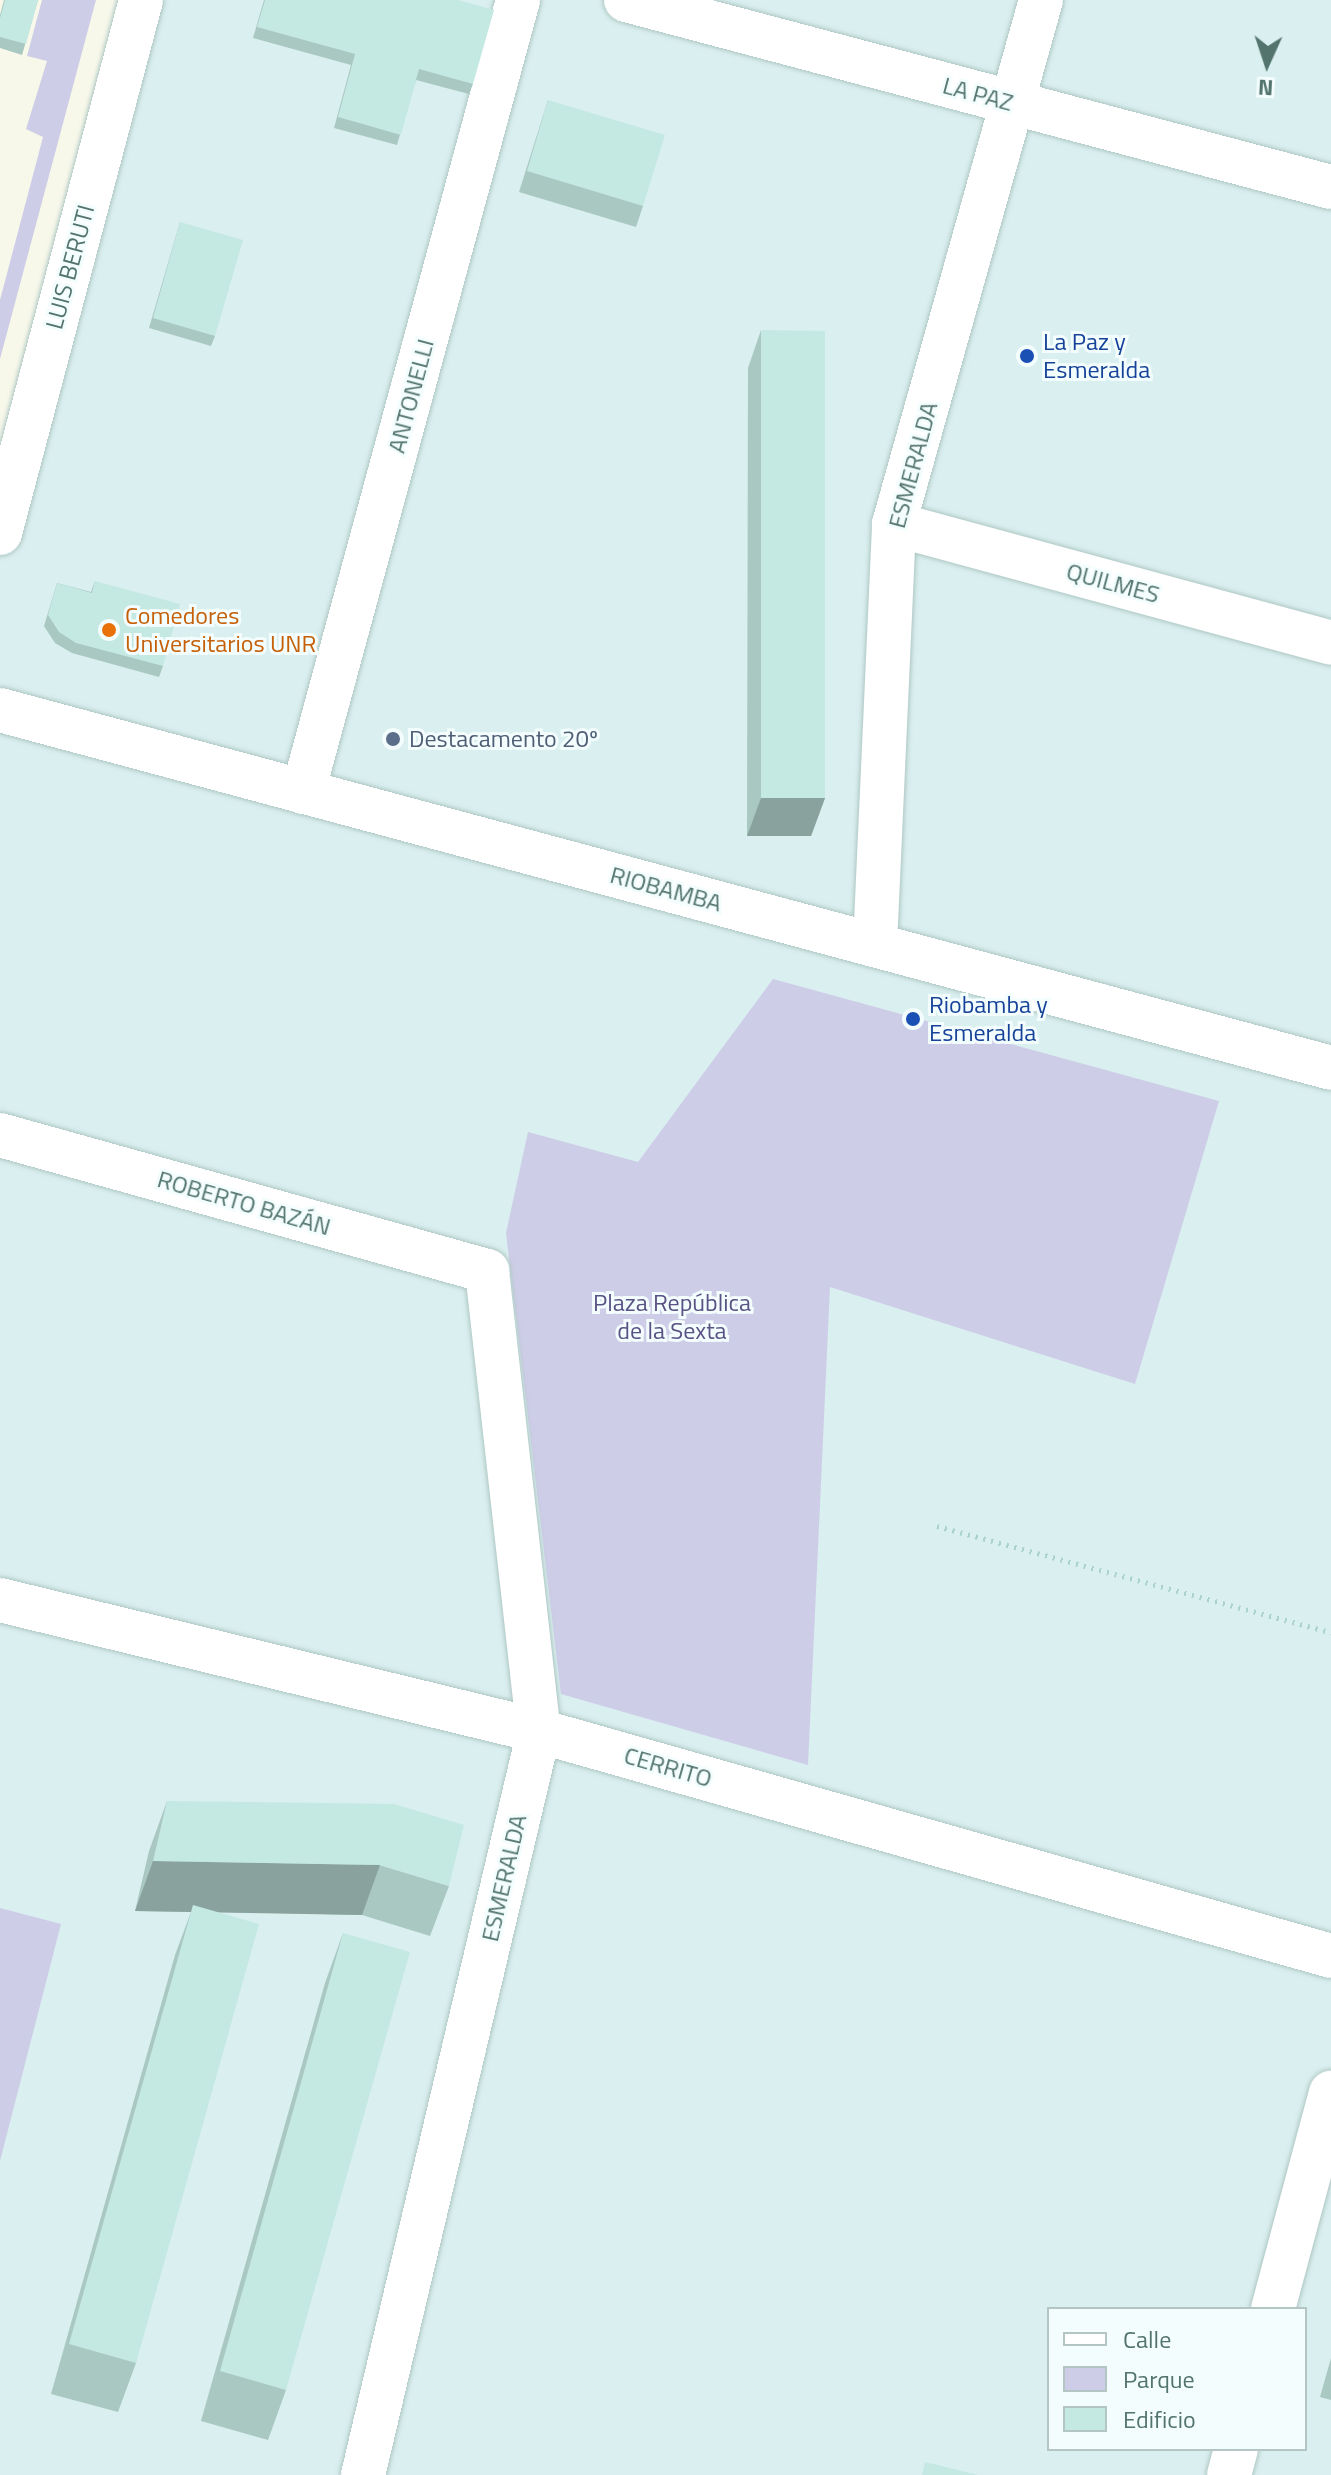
<!DOCTYPE html>
<meta charset="utf-8">
<style>
body{margin:0}
#map{position:relative;width:1331px;height:2475px;overflow:hidden;background:#eefafb;font-family:"Titillium Web",sans-serif}
div>[style]{position:absolute}
.residential>*{inset:0;background:#daefef}
.education>*{inset:0;background:#f7f8ea}
.green>*{inset:0;background:#cecde8}
.path>*{height:5px;margin-top:-2.5px;transform-origin:0;background:repeating-linear-gradient(90deg,#abd3cc 0 2px,transparent 0 8px)}
.roads{filter:drop-shadow(0 0 2px #aec7c4) drop-shadow(0 0 2px #aec7c4)}
.minor>*{height:44px;margin:-22px;padding:0 22px;transform-origin:22px;border-radius:22px;background:#fff}
.wall>*{inset:0;background:#a9c8c2}
.shaded-wall>*{inset:0;background:#89a29e}
.building>*{inset:0;background:#c4e8e2}
.dots>*{width:22px;height:22px;translate:-50% -50%;box-sizing:border-box;border:4px solid #f4fdfd;border-radius:50%}
span{translate:-50% -50%;white-space:nowrap;text-align:center;line-height:1.15;-webkit-text-stroke:6px #f4fdfd;paint-order:stroke}
.street-label{font-size:24px;color:#52746d}
.transit-label{font-size:24px;color:#164399}
.left{translate:0 -50%;text-align:left}
.food-label{font-size:24px;color:#c56008}
.service-label{font-size:24px;color:#4e5e75}
.park-label{font-size:24px;color:#595284}
.legend{position:absolute;left:1047px;top:2307px;width:260px;height:144px;box-sizing:border-box;background:#f4fdfd;border:2px solid #b3c6c3;margin:0;padding:10px 14px;list-style:none;font-size:24px;color:#52746d}
.legend li{display:flex;align-items:center;gap:16px;height:40px}
.legend b{width:40px;border:2px solid #b3c6c3}
.north{position:absolute;left:1227px;top:24px;width:80px;height:80px;-webkit-text-stroke:6px #f4fdfd;paint-order:stroke;rotate:183deg;font-size:22px;font-weight:700;line-height:32px;text-align:center;color:#52746d}
.north::after{content:'';display:block;margin:auto;width:28px;height:36px;background:#52746d;clip-path:polygon(50% 0,100% 100%,50% 72%,0 100%)}
</style>
<div id="map">
<div class="residential">
<div style="clip-path:polygon(evenodd,0 0,1331px 0,1331px 2475px,0 2475px,0 0,1049px 2309px,1305px 2309px,1305px 2449px,1049px 2449px,1049px 2309px)"></div>
</div>
<div class="education">
<div style="clip-path:polygon(0 0,141px 0,0 533px)"></div>
</div>
<div class="green">
<div style="clip-path:polygon(42px 0,96px 0,0 359px,0 300px,43px 137px,26px 129px,47px 61px,27px 56px)"></div>
<div style="clip-path:polygon(773px 979px,1219px 1101px,1135px 1384px,830px 1287px,808px 1765px,561px 1694px,506px 1233px,528px 1132px,638px 1162px)"></div>
<div style="clip-path:polygon(0 1908px,61px 1924px,0 2161px)"></div>
</div>
<div class="path">
<div style="left:937px;top:1526px;width:408px;rotate:15.1deg"></div>
</div>
<div class="roads">
<div class="minor">
<div style="left:626px;top:0;width:729px;rotate:14.86deg"></div>
<div style="left:894px;top:524px;width:453px;rotate:15.2deg"></div>
<div style="left:0;top:533px;width:551px;rotate:-75.18deg"></div>
<div style="left:0;top:710px;width:1378px;rotate:15.05deg"></div>
<div style="left:303px;top:792px;width:821px;rotate:-74.81deg"></div>
<div style="left:875px;top:945px;width:421px;rotate:-87.4deg"></div>
<div style="left:894px;top:524px;width:544px;rotate:-74.33deg"></div>
<div style="left:0;top:1135px;width:506px;rotate:15.6deg"></div>
<div style="left:487px;top:1271px;width:463px;rotate:83.6deg"></div>
<div style="left:539px;top:1731px;width:765px;rotate:103.31deg"></div>
<div style="left:0;top:1600px;width:555px;rotate:13.66deg"></div>
<div style="left:539px;top:1731px;width:823px;rotate:15.86deg"></div>
<div style="left:1273px;top:2309px;width:224px;rotate:-75deg"></div>
<div style="left:1229px;top:2475px;width:27px;rotate:-75deg"></div>
</div>
</div>
<div class="wall">
<div style="clip-path:polygon(4px 0,38px 0,22px 55px,0 48px,0 15px)"></div>
<div style="clip-path:polygon(264px 0,458px 0,473px 84px,469px 94px,416px 80px,397px 145px,334px 128px,351px 65px,253px 38px)"></div>
<div style="clip-path:polygon(548px 100px,643px 206px,636px 227px,519px 192px)"></div>
<div style="clip-path:polygon(180px 222px,215px 336px,211px 346px,149px 328px)"></div>
<div style="clip-path:polygon(761px 330px,825px 798px,811px 836px,747px 836px,748px 368px)"></div>
<div style="clip-path:polygon(95px 581px,163px 666px,159px 677px,72px 653px,55px 643px,44px 626px,57px 583px,91px 592px)"></div>
<div style="clip-path:polygon(167px 1801px,449px 1886px,430px 1936px,362px 1915px,217px 1912px,136px 2363px,118px 2412px,51px 2394px,175px 1955px,191px 1912px,135px 1911px,149px 1851px)"></div>
<div style="clip-path:polygon(343px 1933px,286px 2390px,268px 2440px,201px 2421px,325px 1983px)"></div>
<div style="clip-path:polygon(1331px 2358px,1331px 2400px,1320px 2397px)"></div>
</div>
<div class="shaded-wall">
<div style="clip-path:polygon(761px 798px,825px 798px,811px 836px,747px 836px)"></div>
<div style="clip-path:polygon(153px 1861px,380px 1865px,362px 1915px,135px 1911px)"></div>
</div>
<div class="building">
<div style="clip-path:polygon(5px 0,38px 0,26px 44px,0 37px,0 18px)"></div>
<div style="clip-path:polygon(265px 0,458px 0,494px 10px,473px 84px,419px 69px,401px 135px,338px 117px,355px 54px,257px 27px)"></div>
<div style="clip-path:polygon(548px 100px,665px 135px,643px 206px,527px 171px)"></div>
<div style="clip-path:polygon(180px 222px,243px 240px,215px 336px,153px 318px)"></div>
<div style="clip-path:polygon(761px 330px,825px 331px,825px 798px,761px 798px)"></div>
<div style="clip-path:polygon(95px 581px,180px 604px,163px 666px,76px 643px,59px 632px,48px 615px,57px 583px,92px 593px)"></div>
<div style="clip-path:polygon(167px 1801px,394px 1804px,464px 1825px,449px 1886px,380px 1865px,153px 1861px)"></div>
<div style="clip-path:polygon(193px 1905px,259px 1924px,136px 2363px,69px 2344px)"></div>
<div style="clip-path:polygon(343px 1933px,410px 1952px,286px 2390px,220px 2371px)"></div>
<div style="clip-path:polygon(925px 2462px,978px 2475px,922px 2475px)"></div>
</div>
<div class="dots">
<div style="left:1027px;top:356px;background:#1a4fb4"></div>
<div style="left:109px;top:630px;background:#e8710a"></div>
<div style="left:393px;top:739px;background:#5c6f8a"></div>
<div style="left:913px;top:1019px;background:#1a4fb4"></div>
</div>
<div class="street-label">
<span style="left:978px;top:94px;rotate:15deg">LA PAZ</span>
<span style="left:70px;top:267px;rotate:-75deg">LUIS BERUTI</span>
<span style="left:411px;top:396px;rotate:-75deg">ANTONELLI</span>
<span style="left:913px;top:465px;rotate:-75deg">ESMERALDA</span>
<span style="left:1113px;top:583px;rotate:15deg">QUILMES</span>
<span style="left:666px;top:889px;rotate:15deg">RIOBAMBA</span>
<span style="left:244px;top:1203px;rotate:16deg">ROBERTO BAZÁN</span>
<span style="left:668px;top:1767px;rotate:16deg">CERRITO</span>
<span style="left:504px;top:1878px;rotate:-77deg">ESMERALDA</span>
</div>
<div class="transit-label">
<span class="left" style="left:1043px;top:356px">La Paz y<br>Esmeralda</span>
<span class="left" style="left:929px;top:1019px">Riobamba y<br>Esmeralda</span>
</div>
<div class="food-label">
<span class="left" style="left:125px;top:630px">Comedores<br>Universitarios UNR</span>
</div>
<div class="service-label">
<span class="left" style="left:409px;top:739px">Destacamento 20º</span>
</div>
<div class="park-label">
<span style="left:672px;top:1317px">Plaza República<br>de la Sexta</span>
</div>
<ul class="legend">
<li><b style="height:10px;background:#fff"></b>Calle</li>
<li><b style="height:22px;background:#cecde8"></b>Parque</li>
<li><b style="height:22px;background:#c4e8e2"></b>Edificio</li>
</ul>
<div class="north">N</div>
</div>
